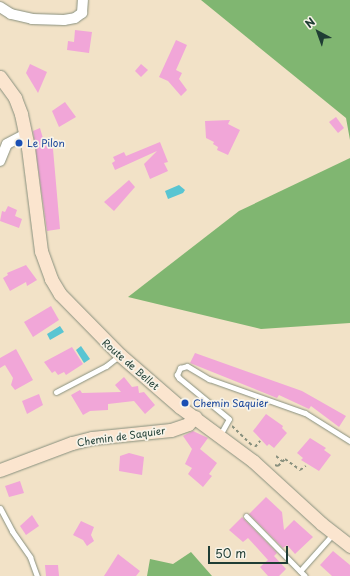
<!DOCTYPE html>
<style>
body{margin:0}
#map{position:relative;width:350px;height:576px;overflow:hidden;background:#f2e2c7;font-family:"Playpen Sans",sans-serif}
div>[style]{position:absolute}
.forest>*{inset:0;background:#80b671}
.water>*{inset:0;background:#59c5d2}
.building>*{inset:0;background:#f1a6d8}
.path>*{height:2px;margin-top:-1px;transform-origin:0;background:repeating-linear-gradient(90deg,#88907e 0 3px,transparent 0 6px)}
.roads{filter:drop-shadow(0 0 1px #88907e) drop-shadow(0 0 1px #88907e)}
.lane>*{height:5px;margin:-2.5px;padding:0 2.5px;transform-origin:2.5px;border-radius:2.5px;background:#fff}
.street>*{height:10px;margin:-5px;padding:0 5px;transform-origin:5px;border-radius:5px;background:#fff}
.secondary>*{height:13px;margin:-6.5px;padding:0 6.5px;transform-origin:6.5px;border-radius:6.5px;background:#fbe5cf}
.dots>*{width:11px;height:11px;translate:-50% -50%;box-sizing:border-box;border:2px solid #f7f3e8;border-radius:50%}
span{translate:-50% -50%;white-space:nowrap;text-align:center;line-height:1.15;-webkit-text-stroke:3.5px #f7f3e8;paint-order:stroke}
.transit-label{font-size:10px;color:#164399}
.left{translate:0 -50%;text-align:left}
.street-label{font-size:10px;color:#1f3d34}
.north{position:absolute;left:298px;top:12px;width:40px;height:40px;-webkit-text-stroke:3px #f7f3e8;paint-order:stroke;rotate:319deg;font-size:11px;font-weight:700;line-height:16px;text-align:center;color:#1f3d34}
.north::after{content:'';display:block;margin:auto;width:14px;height:18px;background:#1f3d34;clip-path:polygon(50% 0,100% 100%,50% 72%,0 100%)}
.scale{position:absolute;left:208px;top:546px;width:80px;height:18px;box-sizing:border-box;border:2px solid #1f3d34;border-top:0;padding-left:5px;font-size:12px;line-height:14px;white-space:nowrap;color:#1f3d34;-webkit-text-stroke:3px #f7f3e8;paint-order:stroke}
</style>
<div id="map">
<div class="forest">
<div style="clip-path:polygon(201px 0,350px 0,350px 140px,346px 118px)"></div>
<div style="clip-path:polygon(350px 158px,350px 323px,261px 329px,128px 297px,239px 211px)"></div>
<div style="clip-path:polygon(191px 552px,212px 576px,147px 576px,150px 559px,173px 564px)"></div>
</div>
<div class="water">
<div style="clip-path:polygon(179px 185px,185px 190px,183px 193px,168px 199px,165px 191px)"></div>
<div style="clip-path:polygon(60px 326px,64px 332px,50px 340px,47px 334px)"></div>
<div style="clip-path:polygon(81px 346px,90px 359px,84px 363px,76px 350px)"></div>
</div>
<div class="building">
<div style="clip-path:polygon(75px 30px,92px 32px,89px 53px,67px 50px,68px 41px,74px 42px)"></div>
<div style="clip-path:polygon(176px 40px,187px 45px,176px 70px,182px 73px,179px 79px,187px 90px,181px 96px,168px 81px,159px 77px)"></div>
<div style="clip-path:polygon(30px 64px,47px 72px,38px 93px,26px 73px)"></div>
<div style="clip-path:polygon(141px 64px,148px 70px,141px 77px,135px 71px)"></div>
<div style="clip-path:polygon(65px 102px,76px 117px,59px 127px,52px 111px)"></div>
<div style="clip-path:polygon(336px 117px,344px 128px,338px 133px,329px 122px)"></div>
<div style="clip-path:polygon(230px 120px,228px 124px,240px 130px,228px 155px,217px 150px,218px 147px,213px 144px,214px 142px,206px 138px,205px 121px)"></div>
<div style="clip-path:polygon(40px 128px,44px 142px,51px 140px,53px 149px,60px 229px,47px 231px,33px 131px)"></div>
<div style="clip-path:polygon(160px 142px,168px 162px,164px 163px,168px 171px,150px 179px,144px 164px,157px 151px,115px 170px,112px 163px,115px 161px,113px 157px,124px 152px,126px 156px)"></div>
<div style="clip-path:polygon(129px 180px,135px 187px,114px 211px,104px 202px)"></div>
<div style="clip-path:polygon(8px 206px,17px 210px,15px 216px,22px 219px,19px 228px,0 221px,2px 211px,5px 212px)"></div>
<div style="clip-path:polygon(26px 265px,37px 280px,27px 286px,26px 282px,10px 291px,3px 278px,8px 275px,7px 273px)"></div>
<div style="clip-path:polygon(51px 306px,59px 320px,33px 337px,24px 322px)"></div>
<div style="clip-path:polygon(72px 347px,83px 364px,66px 375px,64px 372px,58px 375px,55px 371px,52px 373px,44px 362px)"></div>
<div style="clip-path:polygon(16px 349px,33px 380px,15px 390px,11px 385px,13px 378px,5px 365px,0 368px,0 358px)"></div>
<div style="clip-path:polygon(195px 353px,302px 391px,346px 416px,339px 427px,311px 406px,309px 409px,279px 395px,277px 398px,190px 363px)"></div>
<div style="clip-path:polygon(124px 377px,132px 387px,138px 386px,139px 393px,144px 392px,155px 405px,145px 414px,134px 401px,108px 404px,108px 410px,90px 411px,83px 415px,71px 395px,80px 390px,82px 393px,121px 392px,115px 385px)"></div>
<div style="clip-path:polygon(39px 394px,43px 405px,27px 414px,22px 401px)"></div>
<div style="clip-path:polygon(266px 414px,283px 426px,282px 428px,287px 433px,274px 448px,269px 444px,267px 446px,253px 431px)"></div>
<div style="clip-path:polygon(193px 431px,208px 438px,200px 449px,217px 463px,209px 474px,212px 476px,203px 487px,188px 474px,192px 468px,185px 464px,192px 449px,183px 436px)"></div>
<div style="clip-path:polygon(310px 438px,326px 448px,324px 450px,331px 455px,319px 471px,301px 460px,303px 458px,297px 453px)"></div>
<div style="clip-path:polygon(129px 453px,144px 457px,142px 475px,119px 471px,120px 456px)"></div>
<div style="clip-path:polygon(20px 481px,24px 493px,9px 497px,5px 486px)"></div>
<div style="clip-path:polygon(266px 497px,282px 512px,284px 530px,294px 520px,313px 537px,295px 554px,287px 545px,283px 548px,249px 514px)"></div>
<div style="clip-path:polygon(32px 515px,39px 526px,26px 535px,20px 526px)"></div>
<div style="clip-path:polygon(242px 517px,277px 553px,274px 556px,286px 569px,279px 576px,268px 576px,260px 567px,268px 560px,248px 538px,243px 542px,229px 530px)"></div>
<div style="clip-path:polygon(81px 521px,94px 527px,91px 535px,94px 541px,87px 546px,83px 540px,73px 535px)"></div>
<div style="clip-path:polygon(333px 551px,350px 565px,350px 576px,332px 576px,320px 565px)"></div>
<div style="clip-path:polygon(118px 554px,140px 571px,136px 576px,104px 576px)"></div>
<div style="clip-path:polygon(45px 565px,58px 565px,59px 576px,46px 576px)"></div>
</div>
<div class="path">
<div style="left:232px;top:426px;width:28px;rotate:44deg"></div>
<div style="left:255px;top:447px;width:8px;rotate:-50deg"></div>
<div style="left:276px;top:456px;width:8px;rotate:40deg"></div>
<div style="left:275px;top:465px;width:3px;rotate:18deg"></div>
<div style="left:278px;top:466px;width:10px;rotate:-45deg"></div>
<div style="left:285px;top:459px;width:19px;rotate:36deg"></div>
<div style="left:300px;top:470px;width:7px;rotate:-34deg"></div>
</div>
<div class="roads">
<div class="lane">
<div style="left:56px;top:392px;width:56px;rotate:-27.5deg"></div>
<div style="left:106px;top:366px;width:16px;rotate:-38deg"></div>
<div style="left:220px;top:435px;width:18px;rotate:-61deg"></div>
<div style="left:229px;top:419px;width:65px;rotate:-140.6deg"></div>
<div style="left:179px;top:378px;width:4px;rotate:-124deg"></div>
<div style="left:177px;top:375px;width:8px;rotate:-67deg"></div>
<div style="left:180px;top:368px;width:7px;rotate:-16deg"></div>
<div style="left:187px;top:366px;width:26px;rotate:31deg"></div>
<div style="left:209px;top:379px;width:102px;rotate:19.5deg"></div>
<div style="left:305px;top:413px;width:53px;rotate:31.9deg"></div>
<div style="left:0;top:508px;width:26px;rotate:62deg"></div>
<div style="left:12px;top:531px;width:32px;rotate:55deg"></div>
<div style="left:30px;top:557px;width:20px;rotate:70deg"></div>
<div style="left:246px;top:516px;width:84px;rotate:45.5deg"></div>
<div style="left:300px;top:571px;width:50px;rotate:-48.3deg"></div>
</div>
<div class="street">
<div style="left:0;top:7px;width:13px;rotate:32deg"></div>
<div style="left:11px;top:14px;width:22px;rotate:13deg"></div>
<div style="left:32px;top:19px;width:32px;rotate:2deg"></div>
<div style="left:64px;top:20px;width:11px;rotate:-10deg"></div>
<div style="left:75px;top:18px;width:9px;rotate:-36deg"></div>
<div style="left:82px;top:13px;width:13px;rotate:-86deg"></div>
<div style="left:0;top:161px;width:18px;rotate:-68deg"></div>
<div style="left:7px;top:144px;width:21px;rotate:-28deg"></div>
</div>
<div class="secondary">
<div style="left:0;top:77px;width:26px;rotate:54deg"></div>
<div style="left:15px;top:98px;width:17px;rotate:69deg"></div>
<div style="left:21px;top:114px;width:35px;rotate:78deg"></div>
<div style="left:28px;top:148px;width:104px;rotate:82.8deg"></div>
<div style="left:41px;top:251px;width:30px;rotate:70deg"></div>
<div style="left:51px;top:279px;width:17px;rotate:59deg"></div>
<div style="left:60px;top:294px;width:86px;rotate:45.5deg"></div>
<div style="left:120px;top:355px;width:79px;rotate:40.9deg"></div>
<div style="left:180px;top:407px;width:91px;rotate:36.5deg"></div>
<div style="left:253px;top:461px;width:93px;rotate:42.4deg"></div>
<div style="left:322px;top:524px;width:36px;rotate:38deg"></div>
<div style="left:0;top:470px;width:77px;rotate:-20.6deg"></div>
<div style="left:72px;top:443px;width:21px;rotate:-14deg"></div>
<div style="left:92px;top:438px;width:79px;rotate:-5.8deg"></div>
<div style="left:171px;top:430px;width:18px;rotate:-19deg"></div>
<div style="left:188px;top:424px;width:10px;rotate:-45deg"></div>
</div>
</div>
<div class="dots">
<div style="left:19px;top:143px;background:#1a4fb4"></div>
<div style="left:185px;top:403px;background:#1a4fb4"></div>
</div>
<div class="transit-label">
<span class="left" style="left:27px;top:143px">Le Pilon</span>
<span class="left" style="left:193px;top:403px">Chemin Saquier</span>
</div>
<div class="street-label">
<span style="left:131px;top:364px;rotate:41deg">Route de Bellet</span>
<span style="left:121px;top:436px;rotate:-8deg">Chemin de Saquier</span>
</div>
<div class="north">N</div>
<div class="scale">50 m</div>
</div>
